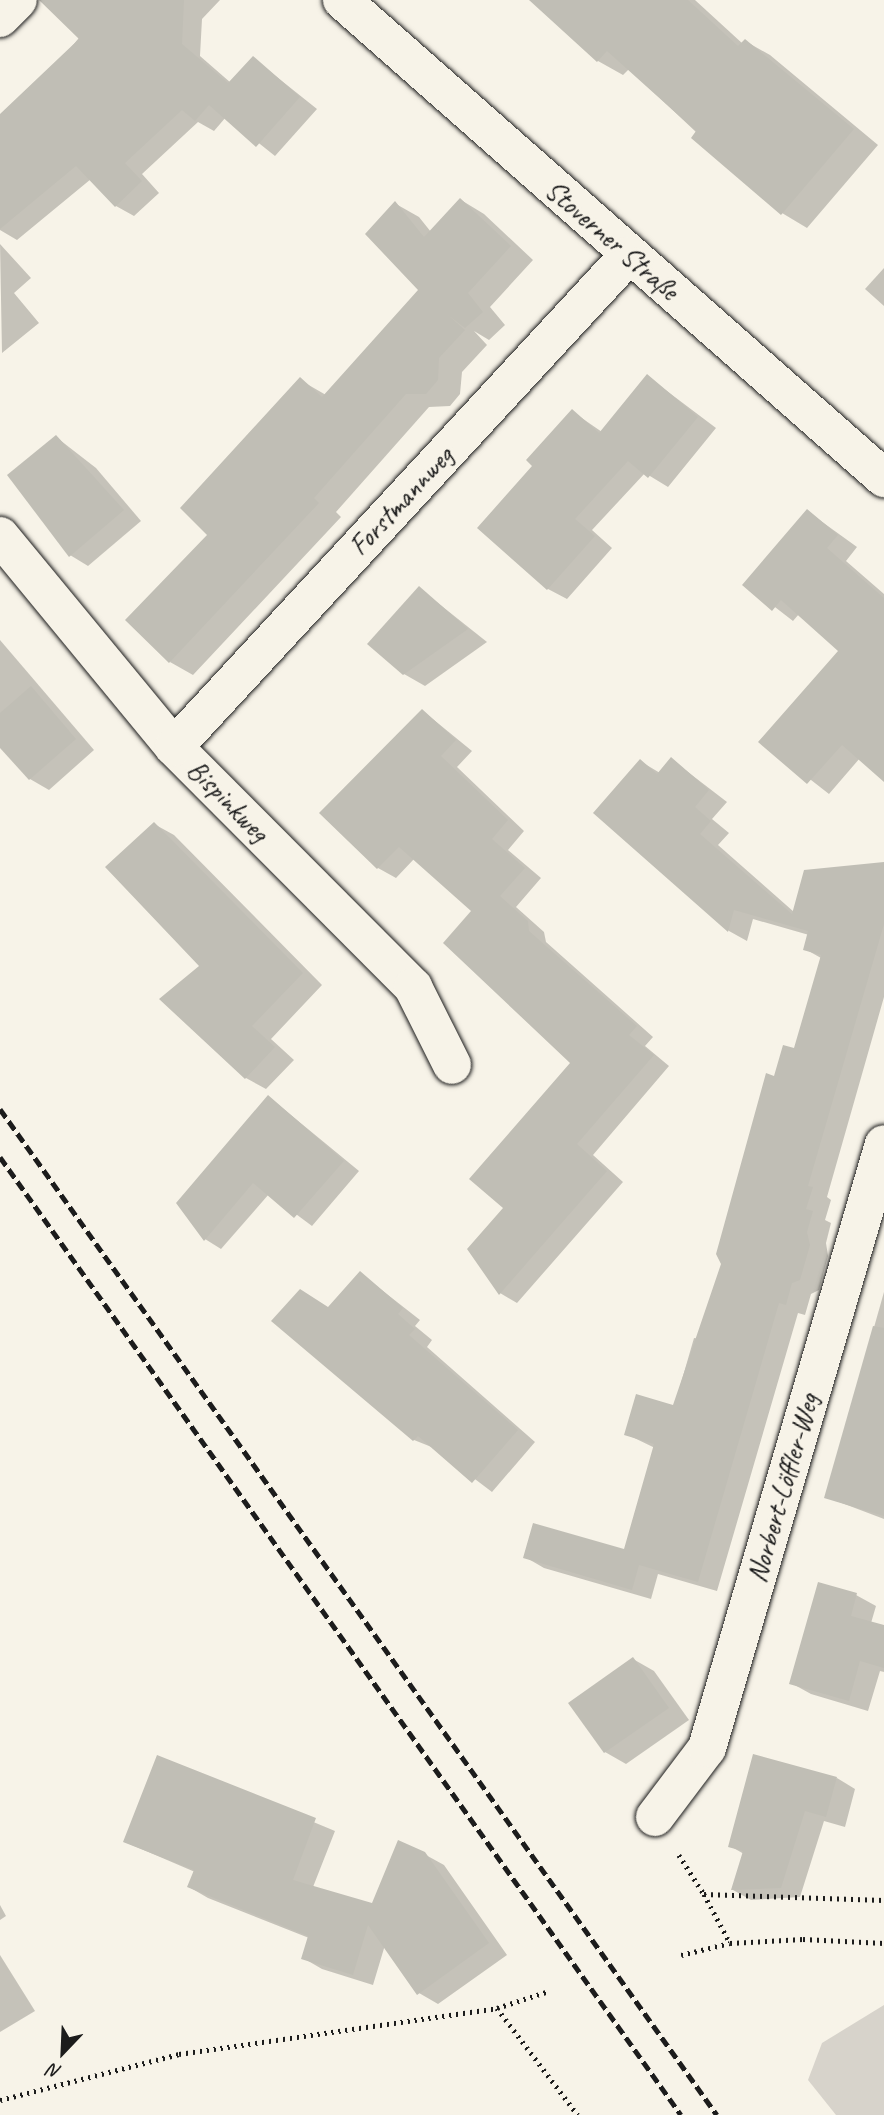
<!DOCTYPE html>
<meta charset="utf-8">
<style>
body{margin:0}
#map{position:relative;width:884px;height:2115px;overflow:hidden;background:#f7f3e8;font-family:Caveat,sans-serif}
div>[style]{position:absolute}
.green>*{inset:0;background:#d7d3cb}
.shadow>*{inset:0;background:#0003}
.building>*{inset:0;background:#c0beb5}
.path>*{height:4.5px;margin-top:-2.25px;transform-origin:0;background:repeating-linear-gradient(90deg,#1c1c1c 0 2px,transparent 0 7px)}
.roads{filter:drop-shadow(0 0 2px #1c1c1c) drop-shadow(0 0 2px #1c1c1c)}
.street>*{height:38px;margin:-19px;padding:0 19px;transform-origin:19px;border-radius:19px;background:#f7f3e8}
.rail>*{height:5px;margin-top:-2.5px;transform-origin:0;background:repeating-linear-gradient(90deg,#1c1c1c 0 10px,transparent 0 15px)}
span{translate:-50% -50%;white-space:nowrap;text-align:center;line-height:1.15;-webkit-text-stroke:6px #f7f3e8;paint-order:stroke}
.street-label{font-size:28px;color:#1c1c1c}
.north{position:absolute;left:28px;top:2017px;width:70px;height:70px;-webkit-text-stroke:5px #f7f3e8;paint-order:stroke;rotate:203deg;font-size:19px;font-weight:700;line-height:28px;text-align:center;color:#1c1c1c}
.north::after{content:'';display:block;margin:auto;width:24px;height:32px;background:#1c1c1c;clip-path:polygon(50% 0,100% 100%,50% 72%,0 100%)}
</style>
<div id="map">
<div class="green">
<div style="clip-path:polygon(884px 2005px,884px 2115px,836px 2115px,808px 2080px,822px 2043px)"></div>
</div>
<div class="shadow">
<div style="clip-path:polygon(110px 0,220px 0,202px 19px,200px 56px,231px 83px,253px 58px,317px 109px,275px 156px,226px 117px,214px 131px,198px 122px,142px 174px,159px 193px,134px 216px,116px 206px,91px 179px,17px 240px,0 230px,0 134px)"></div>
<div style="clip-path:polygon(551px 0,695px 0,743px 44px,745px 41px,770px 55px,878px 145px,807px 228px,782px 213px,629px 69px,623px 75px,598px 61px)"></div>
<div style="clip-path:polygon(461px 200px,484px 214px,533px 260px,490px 307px,505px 325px,489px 340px,474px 331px,487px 345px,462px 372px,460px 394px,450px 406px,429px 407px,336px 512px,341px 517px,193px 675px,170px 662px,210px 535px,300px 380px,326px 395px,421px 290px,396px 204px,419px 217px,431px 232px)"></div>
<div style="clip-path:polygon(0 244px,31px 278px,14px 293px,39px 323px,2px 353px)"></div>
<div style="clip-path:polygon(884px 268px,884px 306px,865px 289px)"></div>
<div style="clip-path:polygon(647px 376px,716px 428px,668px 487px,645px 473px,592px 530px,612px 548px,567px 599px,548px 589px,534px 466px,573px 412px,602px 432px)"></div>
<div style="clip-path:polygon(56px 437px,96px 468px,141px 521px,88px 566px,70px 555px)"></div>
<div style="clip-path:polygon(807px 511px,857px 547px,846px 561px,884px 594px,884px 779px,860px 758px,829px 794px,761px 741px,840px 651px,799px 614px,793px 621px,745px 584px)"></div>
<div style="clip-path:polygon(419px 588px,487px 642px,425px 686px,404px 674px)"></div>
<div style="clip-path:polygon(0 640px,94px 750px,49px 790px,30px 779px,0 745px)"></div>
<div style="clip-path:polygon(423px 711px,472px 751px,457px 767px,524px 831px,508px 850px,541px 878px,516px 907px,544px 932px,546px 942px,653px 1037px,645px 1046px,669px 1066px,593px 1155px,623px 1182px,517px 1303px,500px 1293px,505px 1208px,572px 1062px,474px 911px,414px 859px,396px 878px,378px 868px,322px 813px)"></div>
<div style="clip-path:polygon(671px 759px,727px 802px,712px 819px,729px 833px,718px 845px,794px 912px,884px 870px,884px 997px,827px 1197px,831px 1200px,825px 1220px,831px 1223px,826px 1243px,828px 1256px,819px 1290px,811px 1294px,805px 1315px,798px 1313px,717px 1591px,658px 1574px,651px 1599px,544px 1568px,525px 1557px,626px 1551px,655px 1448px,626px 1434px,674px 1407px,694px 1338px,701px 1339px,775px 1078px,796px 1051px,821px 958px,805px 949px,809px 935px,753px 919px,747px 941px,729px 931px,595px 813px,640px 761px,660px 773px)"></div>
<div style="clip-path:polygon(154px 824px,174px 835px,322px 985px,271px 1039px,294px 1060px,266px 1089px,246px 1078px,202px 966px)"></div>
<div style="clip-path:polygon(269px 1097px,359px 1171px,312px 1226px,269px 1194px,221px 1249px,205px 1239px)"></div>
<div style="clip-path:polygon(360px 1273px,420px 1320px,415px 1326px,432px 1340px,427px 1347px,535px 1442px,492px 1492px,434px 1448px,414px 1440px,329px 1309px)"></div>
<div style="clip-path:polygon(884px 1292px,884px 1519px,826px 1497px)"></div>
<div style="clip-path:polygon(856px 1595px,876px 1606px,871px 1623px,884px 1627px,884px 1672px,880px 1671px,868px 1711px,811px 1694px,791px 1683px)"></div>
<div style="clip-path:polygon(633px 1659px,654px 1671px,689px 1720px,626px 1764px,605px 1752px)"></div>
<div style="clip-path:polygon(158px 1757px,335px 1831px,313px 1887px,373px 1905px,424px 1854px,444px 1865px,507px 1955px,438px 2004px,419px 1993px,385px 1945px,373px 1985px,322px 1969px,303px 1958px,309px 1938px,208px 1898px,189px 1887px,195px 1872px,125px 1842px)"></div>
<div style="clip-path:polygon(837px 1778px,855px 1789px,845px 1827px,824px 1821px,800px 1897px,751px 1900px,733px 1890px,744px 1854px,730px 1846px)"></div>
<div style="clip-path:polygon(0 1905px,6px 1916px,0 1920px)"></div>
<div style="clip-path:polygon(0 1955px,35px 2011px,0 2032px)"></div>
</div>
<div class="building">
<div style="clip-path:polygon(39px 0,184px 0,182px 44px,228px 83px,253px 56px,300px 97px,256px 147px,209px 105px,195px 121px,182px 110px,125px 163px,142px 181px,115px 207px,76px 166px,0 229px,0 114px,79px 39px)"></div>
<div style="clip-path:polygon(529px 0,688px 0,738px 46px,745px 39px,854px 129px,781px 215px,691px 138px,696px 131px,607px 51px,597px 62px)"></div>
<div style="clip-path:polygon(460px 198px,511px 246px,468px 293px,483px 312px,465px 328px,448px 315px,465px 330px,439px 358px,438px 380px,426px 394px,406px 394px,314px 498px,319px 503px,169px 663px,125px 620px,207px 535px,180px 508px,300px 377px,322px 397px,418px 290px,365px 234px,395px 201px,424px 237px)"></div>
<div style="clip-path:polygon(647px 374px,698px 417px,648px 478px,628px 461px,575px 519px,595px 536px,547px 590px,477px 528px,532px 466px,526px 460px,572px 409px,599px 433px)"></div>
<div style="clip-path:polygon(56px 435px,124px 510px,69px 557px,7px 475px)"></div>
<div style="clip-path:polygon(807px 509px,838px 535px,827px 548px,884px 598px,884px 782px,842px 745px,807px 784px,758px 742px,838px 651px,781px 600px,772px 611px,742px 585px)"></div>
<div style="clip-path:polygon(419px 586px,468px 629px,403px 675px,367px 644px)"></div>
<div style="clip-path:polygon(31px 686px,76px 739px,29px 780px,0 748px,0 713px)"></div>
<div style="clip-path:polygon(422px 709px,456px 740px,441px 756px,508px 820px,492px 839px,525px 868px,500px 896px,528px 921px,529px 931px,637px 1026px,629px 1035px,654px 1055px,577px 1144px,607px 1171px,499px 1295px,467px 1249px,503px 1208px,469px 1179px,570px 1063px,443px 943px,471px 911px,399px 847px,377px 869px,319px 813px)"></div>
<div style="clip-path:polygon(671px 757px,709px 790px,695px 807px,711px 821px,700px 834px,792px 914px,804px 870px,884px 862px,884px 924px,808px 1186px,813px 1187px,806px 1209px,813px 1211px,807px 1232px,810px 1245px,800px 1280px,792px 1283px,786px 1305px,779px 1303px,698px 1582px,639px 1565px,632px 1590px,523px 1558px,533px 1523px,624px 1549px,654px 1444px,624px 1435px,636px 1394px,673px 1405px,721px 1264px,716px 1254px,766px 1073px,774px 1076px,783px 1045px,794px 1048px,821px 955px,803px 950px,808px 931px,734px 910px,728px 932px,593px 813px,640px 759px,657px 774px)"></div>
<div style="clip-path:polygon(154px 822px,303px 973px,252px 1026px,275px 1047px,245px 1079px,159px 999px,199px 966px,105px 867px)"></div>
<div style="clip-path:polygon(268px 1095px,344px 1161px,294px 1218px,253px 1183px,204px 1241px,176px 1203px)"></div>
<div style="clip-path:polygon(360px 1271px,403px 1308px,398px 1314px,415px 1329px,409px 1335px,518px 1430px,472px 1483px,418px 1436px,413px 1441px,271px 1321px,300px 1289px,328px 1307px)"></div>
<div style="clip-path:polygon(873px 1326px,884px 1328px,884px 1516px,824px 1498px)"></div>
<div style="clip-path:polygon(818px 1582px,857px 1593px,851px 1616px,884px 1625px,884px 1668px,860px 1661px,849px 1701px,789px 1684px)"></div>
<div style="clip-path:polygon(633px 1657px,669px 1708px,604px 1753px,568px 1703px)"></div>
<div style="clip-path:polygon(753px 1754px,837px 1777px,826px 1817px,805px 1811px,781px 1888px,731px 1890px,743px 1851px,728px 1847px)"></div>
<div style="clip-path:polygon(157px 1755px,316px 1818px,293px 1880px,372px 1903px,398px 1840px,425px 1852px,489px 1943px,417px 1995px,368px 1925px,353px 1975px,301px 1959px,308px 1936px,187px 1887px,194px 1870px,123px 1842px)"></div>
</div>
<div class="path">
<div style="left:679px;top:1855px;width:46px;rotate:57.3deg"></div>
<div style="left:704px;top:1894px;width:180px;rotate:1.9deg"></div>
<div style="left:704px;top:1894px;width:55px;rotate:62deg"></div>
<div style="left:681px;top:1955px;width:50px;rotate:-13.8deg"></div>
<div style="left:730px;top:1943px;width:73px;rotate:-3.1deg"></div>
<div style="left:803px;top:1939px;width:81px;rotate:2.8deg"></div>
<div style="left:497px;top:2008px;width:134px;rotate:52.9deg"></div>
<div style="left:0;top:2100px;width:185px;rotate:-14.4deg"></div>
<div style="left:179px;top:2054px;width:321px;rotate:-8.2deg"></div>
<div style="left:497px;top:2008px;width:52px;rotate:-18.1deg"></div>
</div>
<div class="roads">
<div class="street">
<div style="left:342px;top:0;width:723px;rotate:41.41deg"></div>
<div style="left:0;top:18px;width:25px;rotate:-45deg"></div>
<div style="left:0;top:536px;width:273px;rotate:50.5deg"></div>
<div style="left:174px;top:747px;width:339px;rotate:45.1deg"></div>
<div style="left:413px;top:987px;width:87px;rotate:63.4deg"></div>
<div style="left:174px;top:747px;width:669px;rotate:-47.24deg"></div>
<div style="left:655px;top:1817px;width:86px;rotate:-53deg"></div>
<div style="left:707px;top:1748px;width:629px;rotate:-73.67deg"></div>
</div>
</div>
<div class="rail">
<div style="left:0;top:1109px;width:1235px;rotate:54.52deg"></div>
<div style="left:0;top:1157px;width:1175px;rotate:54.59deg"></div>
</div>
<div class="street-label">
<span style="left:612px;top:240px;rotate:41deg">Stoverner Straße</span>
<span style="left:401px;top:501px;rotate:-47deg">Forstmannweg</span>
<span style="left:228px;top:801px;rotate:45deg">Bispinkweg</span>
<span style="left:783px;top:1488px;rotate:-74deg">Norbert-Löffler-Weg</span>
</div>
<div class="north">N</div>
</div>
